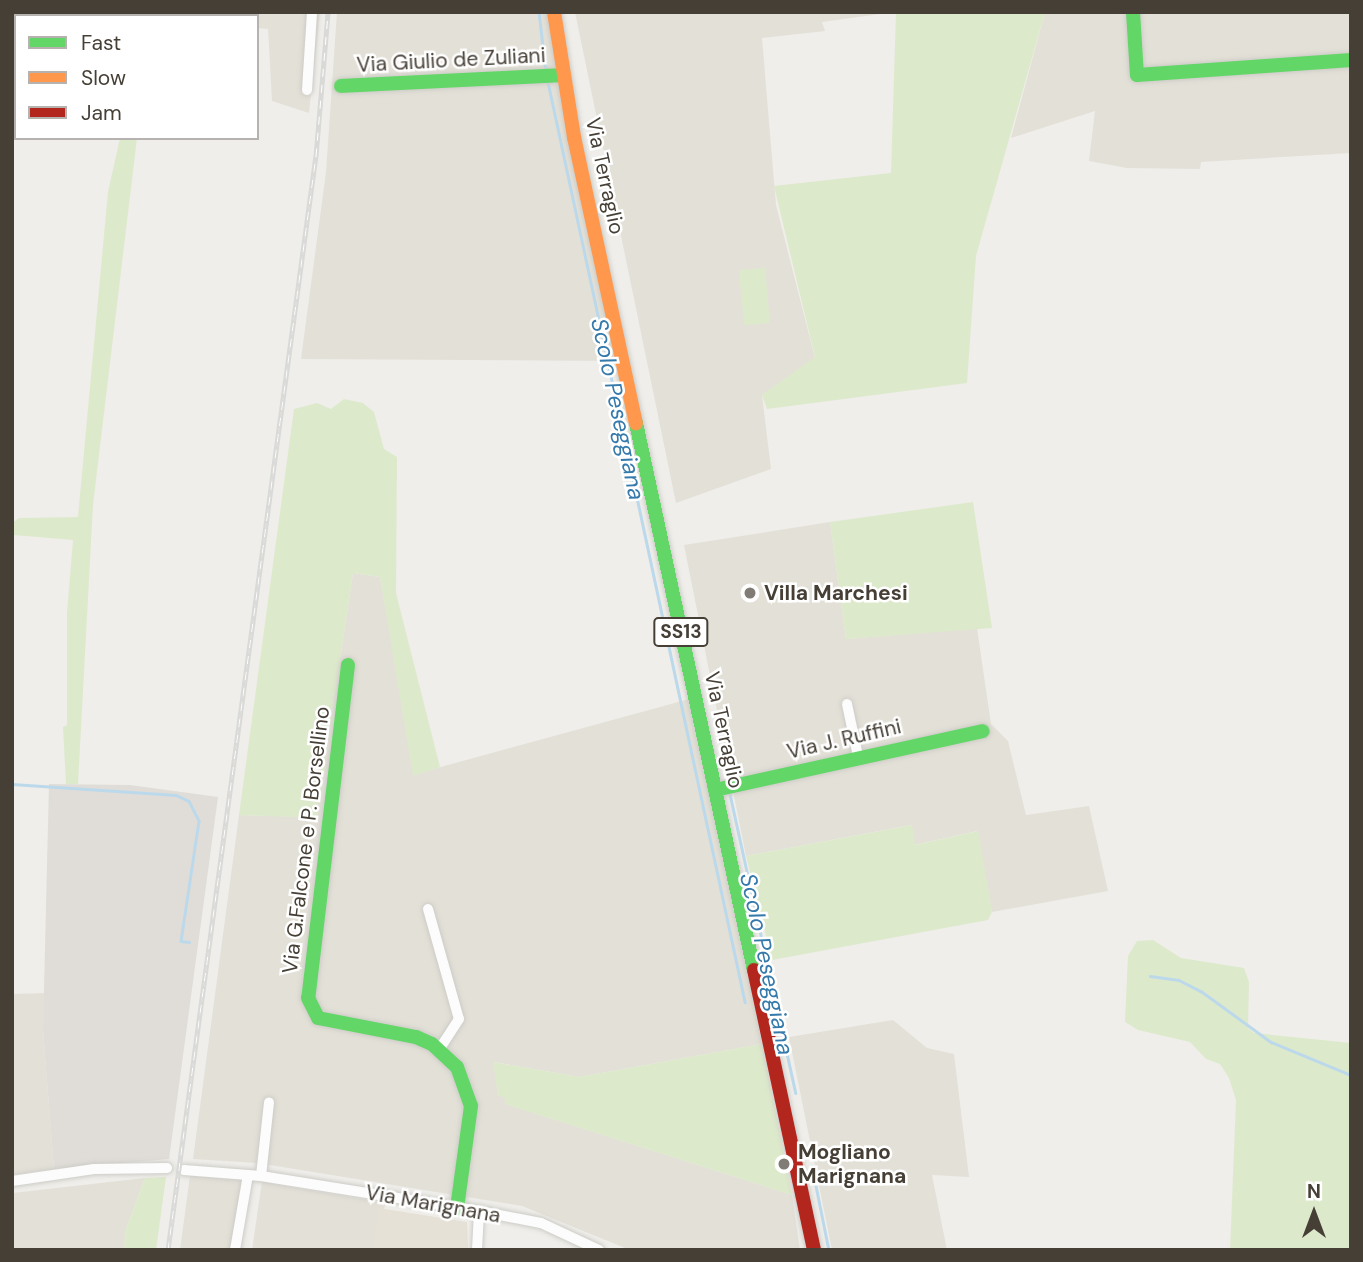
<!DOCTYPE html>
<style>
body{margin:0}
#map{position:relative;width:1363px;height:1262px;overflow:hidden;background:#efeeea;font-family:"DM Sans",sans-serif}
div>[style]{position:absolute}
.residential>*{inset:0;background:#e3e0d7}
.industrial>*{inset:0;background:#e0ddd8}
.education>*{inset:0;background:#e6e1d6}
.green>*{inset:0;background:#dde9cb}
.stream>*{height:2.5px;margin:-1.25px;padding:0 1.25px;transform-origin:1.25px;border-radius:1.25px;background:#bcd9eb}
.roads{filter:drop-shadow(0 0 2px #cdccc7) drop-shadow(0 0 2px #cdccc7)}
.street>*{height:10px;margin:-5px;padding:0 5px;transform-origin:5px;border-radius:5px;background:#fdfcfc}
.fast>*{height:14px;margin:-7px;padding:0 7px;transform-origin:7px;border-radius:7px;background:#63d668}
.slow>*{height:14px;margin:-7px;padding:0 7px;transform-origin:7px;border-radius:7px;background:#ff974d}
.jam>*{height:14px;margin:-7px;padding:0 7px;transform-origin:7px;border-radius:7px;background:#b3261e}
.rail>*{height:5px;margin-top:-2.5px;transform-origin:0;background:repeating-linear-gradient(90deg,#fff 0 8px,#d9d9d8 0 16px);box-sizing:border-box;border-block:2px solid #d9d9d8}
.dots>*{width:19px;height:19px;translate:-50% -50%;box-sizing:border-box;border:4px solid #fff;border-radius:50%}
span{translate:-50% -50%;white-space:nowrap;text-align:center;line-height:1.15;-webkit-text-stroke:5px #fff;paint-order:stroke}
.shield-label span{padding:2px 5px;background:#fff;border:2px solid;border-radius:5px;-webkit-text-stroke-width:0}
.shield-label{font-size:19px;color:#453f36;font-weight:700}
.street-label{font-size:21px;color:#453f36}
.poi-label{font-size:21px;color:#453f36;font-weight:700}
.left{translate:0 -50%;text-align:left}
.water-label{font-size:23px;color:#357aab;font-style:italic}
.frame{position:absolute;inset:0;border:14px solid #453f36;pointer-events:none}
.legend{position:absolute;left:14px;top:14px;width:245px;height:126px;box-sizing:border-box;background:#fff;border:2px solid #b5b2af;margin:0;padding:9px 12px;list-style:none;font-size:21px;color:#453f36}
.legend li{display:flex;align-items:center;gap:14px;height:35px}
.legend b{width:35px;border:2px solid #b5b2af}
.north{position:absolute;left:1279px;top:1178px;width:70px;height:70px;-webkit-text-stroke:5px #fff;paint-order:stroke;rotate:0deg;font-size:19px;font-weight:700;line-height:28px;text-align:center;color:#453f36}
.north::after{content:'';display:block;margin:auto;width:24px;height:32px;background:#453f36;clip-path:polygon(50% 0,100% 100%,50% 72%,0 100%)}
</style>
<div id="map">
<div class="residential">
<div style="clip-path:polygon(230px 12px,320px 12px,309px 113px,272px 101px,268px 29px,257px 28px,257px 16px)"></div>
<div style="clip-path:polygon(337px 12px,554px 12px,625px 361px,301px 359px,326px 172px)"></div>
<div style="clip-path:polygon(575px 12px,895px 12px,822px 22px,825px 31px,762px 38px,776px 205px,815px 358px,762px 395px,771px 469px,676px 503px)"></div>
<div style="clip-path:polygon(1045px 12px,1351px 12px,1351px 153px,1201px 162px,1200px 169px,1127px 168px,1089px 161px,1095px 111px,1011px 138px)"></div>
<div style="clip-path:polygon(830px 522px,846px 639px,977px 628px,991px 724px,1008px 741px,1026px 815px,1089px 806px,1108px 891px,992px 912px,977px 831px,914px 845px,911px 825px,746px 856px,684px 545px)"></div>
<div style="clip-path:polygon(353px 573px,380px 577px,415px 774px,693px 698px,762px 1044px,579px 1077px,494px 1062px,498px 1095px,506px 1098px,506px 1104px,792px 1195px,800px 1250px,630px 1250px,522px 1206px,257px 1163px,193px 1159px,239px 815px,316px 817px)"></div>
<div style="clip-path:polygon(45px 993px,43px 1030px,54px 1169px,12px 1175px,12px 994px)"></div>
<div style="clip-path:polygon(893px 1020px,927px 1048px,954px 1054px,969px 1177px,932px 1175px,947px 1250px,832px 1250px,789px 1037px)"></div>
<div style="clip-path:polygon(190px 1176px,247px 1180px,238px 1250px,180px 1250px)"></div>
<div style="clip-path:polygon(145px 1178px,126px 1229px,124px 1250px,12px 1250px,12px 1193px)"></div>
<div style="clip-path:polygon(262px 1182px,385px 1203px,379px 1250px,252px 1250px)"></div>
</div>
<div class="industrial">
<div style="clip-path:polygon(49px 784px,130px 785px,218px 797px,169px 1159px,54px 1169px,43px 1030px)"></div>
</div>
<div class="education">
<div style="clip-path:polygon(379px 1208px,467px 1222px,468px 1250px,373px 1250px)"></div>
</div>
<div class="green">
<div style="clip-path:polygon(896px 12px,1045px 12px,976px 256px,967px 383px,767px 409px,762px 395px,815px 357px,774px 186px,891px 173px)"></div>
<div style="clip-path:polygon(120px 138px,137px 138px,93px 505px,78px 784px,66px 784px,63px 727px,67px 725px,67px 613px,73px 540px,14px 535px,12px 523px,19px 518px,78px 517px,108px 192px)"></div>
<div style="clip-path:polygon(765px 268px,770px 323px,744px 325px,739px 270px)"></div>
<div style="clip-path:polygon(344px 399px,363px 403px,374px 412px,384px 449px,397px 457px,396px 593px,440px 767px,413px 776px,380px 577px,353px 573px,316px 818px,239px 815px,294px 409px,317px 403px,331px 409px)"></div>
<div style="clip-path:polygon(973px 502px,992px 628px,846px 639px,830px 522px)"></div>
<div style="clip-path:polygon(912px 825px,915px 845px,978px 831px,992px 912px,988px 920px,772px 960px,746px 856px)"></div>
<div style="clip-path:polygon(1153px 940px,1181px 958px,1244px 968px,1249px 982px,1248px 1028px,1254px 1033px,1351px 1043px,1351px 1250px,1230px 1250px,1236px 1100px,1229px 1078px,1220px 1064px,1206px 1059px,1190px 1042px,1138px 1030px,1125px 1022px,1128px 956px,1137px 941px)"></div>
<div style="clip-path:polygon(762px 1044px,792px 1195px,505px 1104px,505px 1098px,498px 1095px,493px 1062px,579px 1077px)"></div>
<div style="clip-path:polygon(166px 1177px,156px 1250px,124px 1250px,126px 1229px,145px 1178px)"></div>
</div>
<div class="stream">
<div style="left:539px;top:12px;width:60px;rotate:83.3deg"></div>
<div style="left:548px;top:82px;width:941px;rotate:77.91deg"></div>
<div style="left:12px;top:784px;width:164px;rotate:3.8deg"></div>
<div style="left:176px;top:795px;width:14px;rotate:25deg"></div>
<div style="left:189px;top:801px;width:22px;rotate:63deg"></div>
<div style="left:199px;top:821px;width:121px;rotate:98.5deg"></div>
<div style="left:181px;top:941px;width:8px;rotate:7deg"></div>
<div style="left:730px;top:794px;width:306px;rotate:77.6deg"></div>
<div style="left:1150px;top:976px;width:29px;rotate:8deg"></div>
<div style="left:1179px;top:980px;width:25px;rotate:27deg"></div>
<div style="left:1201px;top:991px;width:87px;rotate:36.1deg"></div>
<div style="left:1271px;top:1042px;width:87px;rotate:22.4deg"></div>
<div style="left:812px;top:1166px;width:86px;rotate:78.6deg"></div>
</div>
<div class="roads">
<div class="street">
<div style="left:307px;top:90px;width:78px;rotate:-86.3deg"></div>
<div style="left:847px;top:704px;width:53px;rotate:78.1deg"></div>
<div style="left:428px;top:909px;width:114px;rotate:74.3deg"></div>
<div style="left:459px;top:1019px;width:37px;rotate:123deg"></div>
<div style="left:184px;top:1170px;width:77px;rotate:4.5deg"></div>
<div style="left:261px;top:1176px;width:221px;rotate:9.1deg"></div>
<div style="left:479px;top:1211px;width:63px;rotate:11deg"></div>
<div style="left:541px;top:1223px;width:64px;rotate:25deg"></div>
<div style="left:261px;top:1176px;width:74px;rotate:-83.8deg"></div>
<div style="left:12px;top:1181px;width:83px;rotate:-8.3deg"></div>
<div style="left:94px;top:1169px;width:73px;rotate:-0.8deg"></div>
<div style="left:235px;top:1250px;width:76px;rotate:-80.2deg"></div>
<div style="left:477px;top:1250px;width:39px;rotate:-87deg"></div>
</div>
<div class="fast">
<div style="left:1133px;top:12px;width:63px;rotate:86.4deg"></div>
<div style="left:1137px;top:75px;width:215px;rotate:-4deg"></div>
<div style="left:341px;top:86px;width:222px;rotate:-2.8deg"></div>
<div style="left:636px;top:423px;width:560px;rotate:77.83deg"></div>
<div style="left:348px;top:665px;width:335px;rotate:96.8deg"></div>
<div style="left:308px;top:998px;width:22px;rotate:63deg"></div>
<div style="left:318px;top:1018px;width:100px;rotate:11deg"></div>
<div style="left:416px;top:1037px;width:17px;rotate:24deg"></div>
<div style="left:432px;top:1044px;width:34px;rotate:43deg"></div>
<div style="left:457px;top:1067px;width:41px;rotate:70.3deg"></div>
<div style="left:471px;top:1106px;width:103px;rotate:97.8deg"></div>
<div style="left:715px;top:790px;width:274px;rotate:-12.4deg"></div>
</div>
<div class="slow">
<div style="left:554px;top:12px;width:127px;rotate:80.9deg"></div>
<div style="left:574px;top:137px;width:293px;rotate:77.8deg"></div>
</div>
<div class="jam">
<div style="left:754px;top:970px;width:286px;rotate:77.9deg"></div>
</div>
</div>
<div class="rail">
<div style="left:168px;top:1250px;width:1104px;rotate:-82.3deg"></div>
<div style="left:316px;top:156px;width:144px;rotate:-85.2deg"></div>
</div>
<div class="dots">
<div style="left:750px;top:593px;background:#807c75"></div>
<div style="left:784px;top:1164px;background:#807c75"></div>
</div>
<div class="shield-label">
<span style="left:681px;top:632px">SS13</span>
</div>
<div class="street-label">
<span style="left:451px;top:60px;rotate:-3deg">Via Giulio de Zuliani</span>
<span style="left:605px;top:176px;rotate:78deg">Via Terraglio</span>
<span style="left:724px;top:730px;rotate:78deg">Via Terraglio</span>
<span style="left:844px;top:739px;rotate:-13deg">Via J. Ruffini</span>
<span style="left:306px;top:840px;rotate:-83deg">Via G.Falcone e P. Borsellino</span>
<span style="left:433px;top:1204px;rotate:10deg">Via Marignana</span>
</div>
<div class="poi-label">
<span class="left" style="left:764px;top:593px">Villa Marchesi</span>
<span class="left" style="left:798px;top:1164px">Mogliano<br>Marignana</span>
</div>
<div class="water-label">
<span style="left:618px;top:409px;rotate:78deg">Scolo Peseggiana</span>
<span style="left:767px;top:964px;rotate:78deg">Scolo Peseggiana</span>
</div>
<div class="frame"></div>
<ul class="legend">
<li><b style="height:9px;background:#63d668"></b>Fast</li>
<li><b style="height:9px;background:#ff974d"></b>Slow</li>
<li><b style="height:9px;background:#b3261e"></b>Jam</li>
</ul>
<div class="north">N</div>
</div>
